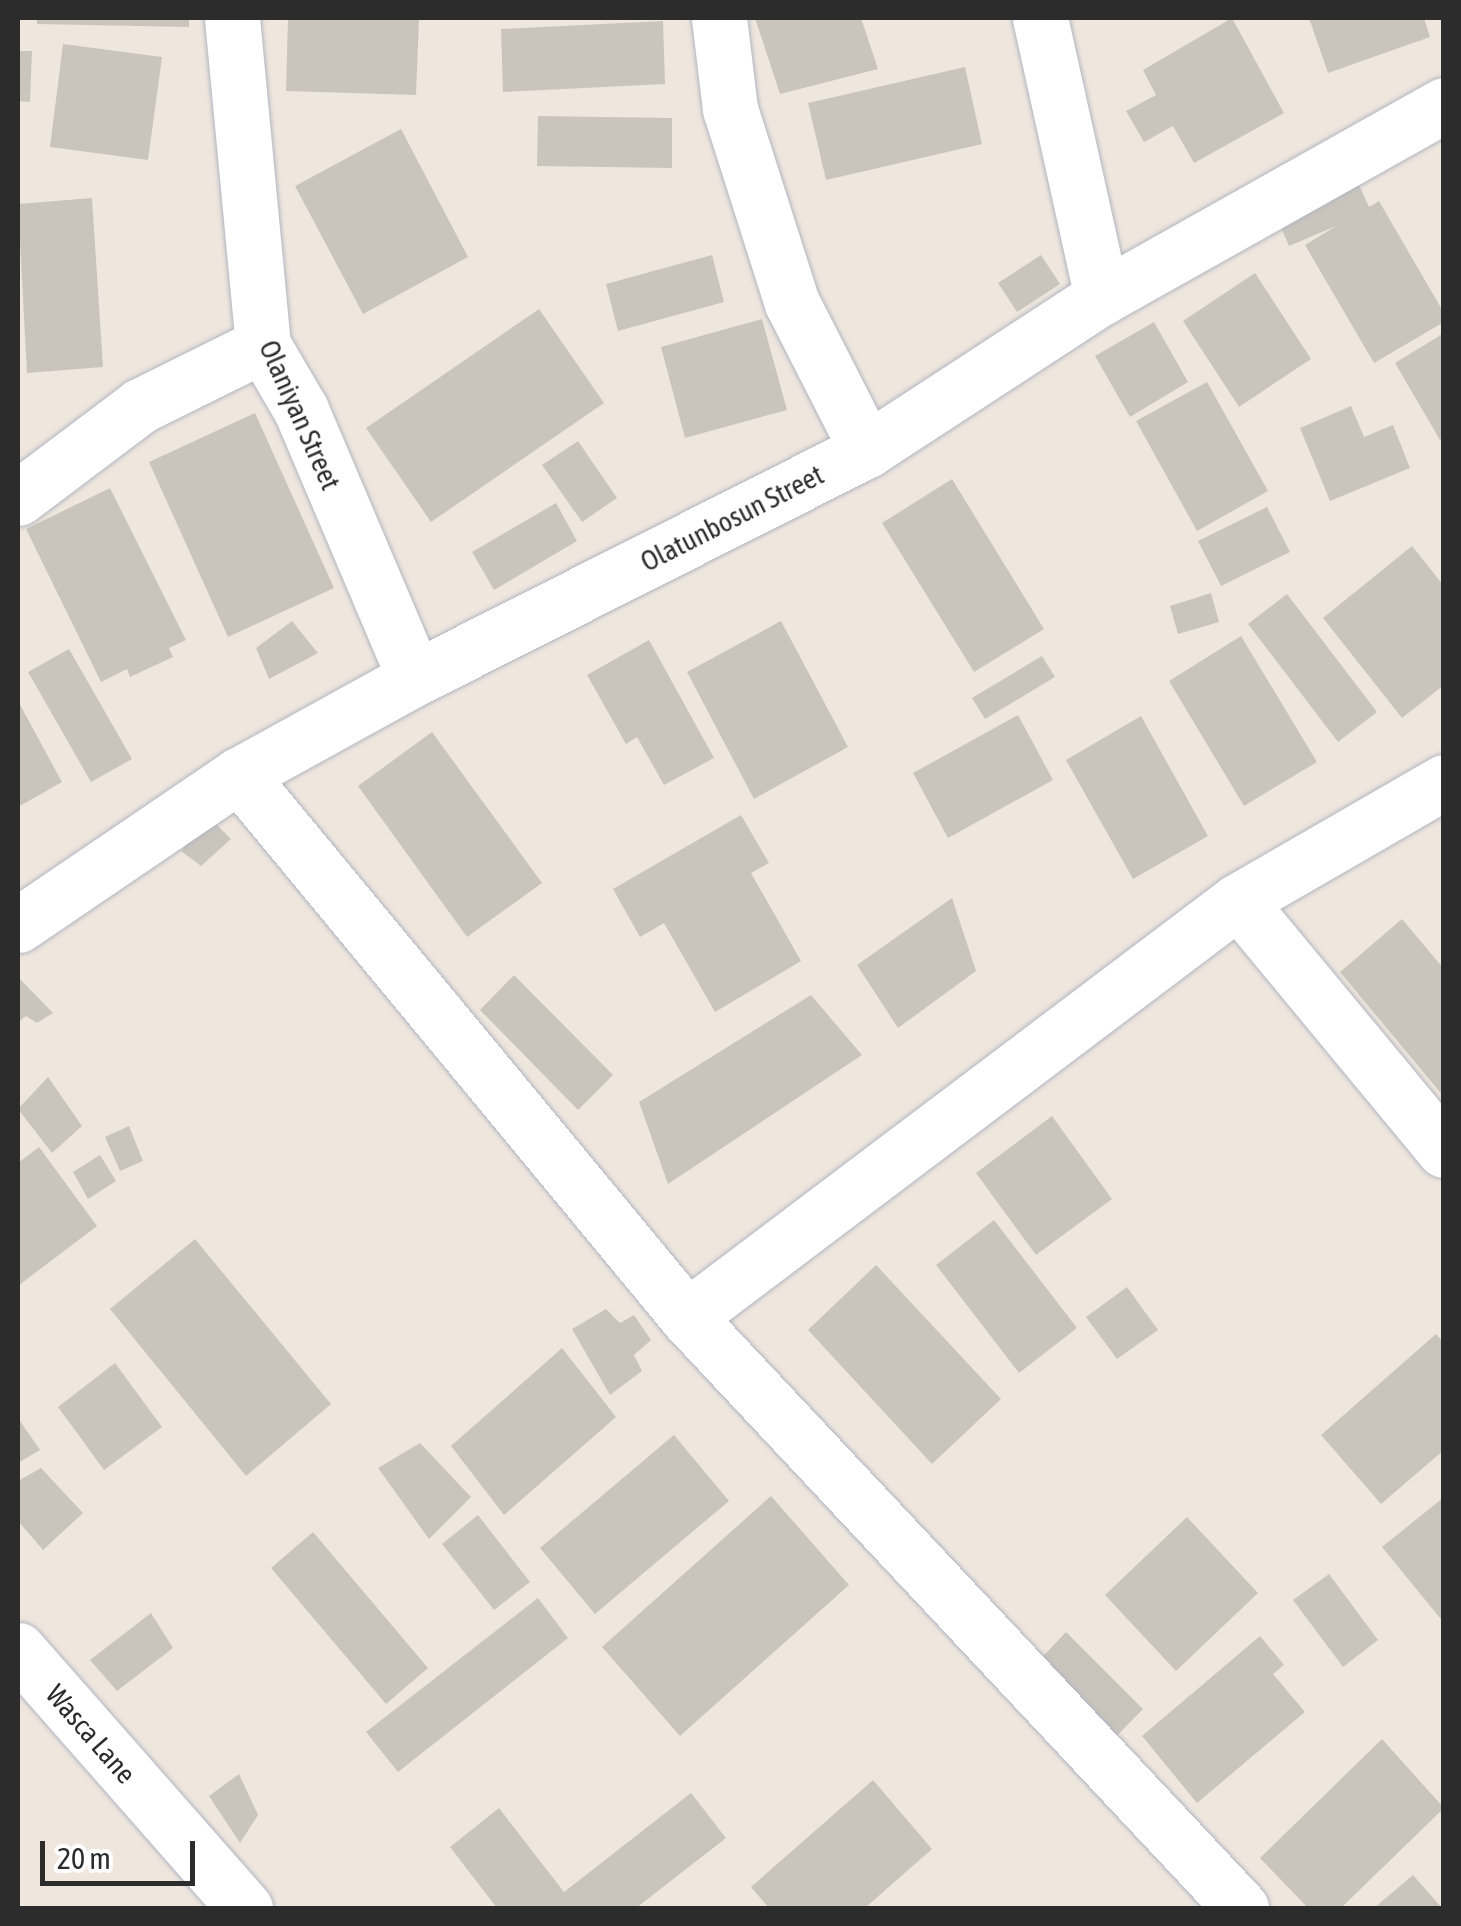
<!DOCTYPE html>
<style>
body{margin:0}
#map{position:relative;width:1461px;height:1926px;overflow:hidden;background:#efe7de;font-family:"Asap Condensed",sans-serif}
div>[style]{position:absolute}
.building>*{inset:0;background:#cac5bc}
.roads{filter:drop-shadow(0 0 2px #b2b5c1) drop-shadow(0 0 2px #b2b5c1)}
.minor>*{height:55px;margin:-27.5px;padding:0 27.5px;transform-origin:27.5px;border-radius:27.5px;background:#fff}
span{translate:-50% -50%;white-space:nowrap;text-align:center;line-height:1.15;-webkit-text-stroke:8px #fff;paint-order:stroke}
.street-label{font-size:28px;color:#2c2c2c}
.frame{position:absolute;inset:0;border:20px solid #2c2c2c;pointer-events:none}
.scale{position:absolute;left:40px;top:1841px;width:155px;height:45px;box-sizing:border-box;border:5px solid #2c2c2c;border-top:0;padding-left:12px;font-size:30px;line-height:35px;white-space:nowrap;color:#2c2c2c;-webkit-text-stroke:8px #fff;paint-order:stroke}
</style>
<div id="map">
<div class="building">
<div style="clip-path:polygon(37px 18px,189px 18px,189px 27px,37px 24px)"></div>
<div style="clip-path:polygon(288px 18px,419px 18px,416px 95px,286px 91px)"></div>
<div style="clip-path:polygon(755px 18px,861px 18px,878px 69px,780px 94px)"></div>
<div style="clip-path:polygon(1232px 18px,1284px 113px,1194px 163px,1173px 126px,1144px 142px,1126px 111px,1156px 95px,1143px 70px)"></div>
<div style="clip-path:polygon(1309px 18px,1424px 18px,1430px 37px,1328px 73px)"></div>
<div style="clip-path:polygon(663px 21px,665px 84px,503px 92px,501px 29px)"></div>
<div style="clip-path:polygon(63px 44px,162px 57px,148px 160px,50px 147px)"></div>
<div style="clip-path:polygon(18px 51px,32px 51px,30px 102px,18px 101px)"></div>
<div style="clip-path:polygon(965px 67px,982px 144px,826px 180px,808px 103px)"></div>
<div style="clip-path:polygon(538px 116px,672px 118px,672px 168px,537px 166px)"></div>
<div style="clip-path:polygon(401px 129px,468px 257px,363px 314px,295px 186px)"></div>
<div style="clip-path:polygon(1359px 185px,1369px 207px,1379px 201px,1444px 313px,1444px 322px,1374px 363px,1305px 245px,1336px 226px,1289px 246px,1277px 218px)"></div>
<div style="clip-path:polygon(92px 198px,103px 367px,27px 373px,18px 204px)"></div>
<div style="clip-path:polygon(712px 255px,724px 302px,618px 331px,606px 284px)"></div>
<div style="clip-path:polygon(1041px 255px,1060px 284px,1017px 312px,998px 283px)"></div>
<div style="clip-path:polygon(1255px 273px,1311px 359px,1239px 407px,1183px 321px)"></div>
<div style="clip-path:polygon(539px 309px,604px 403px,431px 522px,366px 428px)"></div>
<div style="clip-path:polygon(762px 319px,787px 410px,685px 438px,661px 347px)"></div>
<div style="clip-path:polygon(1154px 322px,1188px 382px,1130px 417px,1095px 356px)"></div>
<div style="clip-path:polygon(1444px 333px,1444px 437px,1440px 440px,1395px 363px)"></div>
<div style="clip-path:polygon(1207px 382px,1268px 491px,1197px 531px,1136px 421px)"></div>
<div style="clip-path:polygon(1351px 406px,1364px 437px,1393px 425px,1410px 468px,1330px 501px,1300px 428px)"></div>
<div style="clip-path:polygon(255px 413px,334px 588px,228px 637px,149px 462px)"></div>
<div style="clip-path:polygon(578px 441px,617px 498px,582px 522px,542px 465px)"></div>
<div style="clip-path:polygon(952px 479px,1044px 629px,974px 672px,882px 523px)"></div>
<div style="clip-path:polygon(110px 488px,186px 640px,169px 648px,173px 657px,130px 677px,127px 669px,101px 682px,26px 529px)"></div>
<div style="clip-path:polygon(556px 503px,577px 541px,494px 590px,472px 552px)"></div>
<div style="clip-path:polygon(1267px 507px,1290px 552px,1221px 586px,1198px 541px)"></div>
<div style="clip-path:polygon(1412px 546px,1444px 586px,1444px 685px,1402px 718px,1323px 618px)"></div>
<div style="clip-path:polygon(1211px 593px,1219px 622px,1178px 634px,1170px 606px)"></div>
<div style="clip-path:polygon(1287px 594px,1377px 712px,1338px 742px,1248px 624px)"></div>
<div style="clip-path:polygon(292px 621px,318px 653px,269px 679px,256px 648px)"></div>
<div style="clip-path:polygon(781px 621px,848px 747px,754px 799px,687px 672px)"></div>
<div style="clip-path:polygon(1241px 636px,1317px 762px,1244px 806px,1169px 681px)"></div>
<div style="clip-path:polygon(649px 640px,714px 758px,664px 785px,637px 737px,626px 744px,587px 675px)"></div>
<div style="clip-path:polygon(69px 649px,132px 759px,91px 782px,28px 672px)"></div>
<div style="clip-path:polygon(1042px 656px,1055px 677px,985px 719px,972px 698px)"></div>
<div style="clip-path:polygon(18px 701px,62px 782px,18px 807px)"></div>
<div style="clip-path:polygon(1018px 715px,1053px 780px,948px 838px,913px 773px)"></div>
<div style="clip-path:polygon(1141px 716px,1208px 836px,1133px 879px,1066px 760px)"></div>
<div style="clip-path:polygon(432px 732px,542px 883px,467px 937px,358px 786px)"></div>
<div style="clip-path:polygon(741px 815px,769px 863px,751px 873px,801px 961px,715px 1012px,664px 923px,640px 937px,613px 889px)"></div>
<div style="clip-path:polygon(210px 818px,231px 839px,201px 866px,181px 851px)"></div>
<div style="clip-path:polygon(952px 898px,976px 971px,898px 1028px,857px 965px)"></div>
<div style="clip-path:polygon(1402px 919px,1444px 969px,1444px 1097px,1340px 972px)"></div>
<div style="clip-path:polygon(514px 975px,613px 1075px,578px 1110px,480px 1010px)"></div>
<div style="clip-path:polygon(18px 977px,53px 1013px,37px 1023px,26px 1016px,18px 1022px)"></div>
<div style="clip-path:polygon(811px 995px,862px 1055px,668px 1184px,639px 1102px)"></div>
<div style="clip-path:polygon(48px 1077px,82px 1126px,52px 1153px,18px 1109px)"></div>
<div style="clip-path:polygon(1052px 1116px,1112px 1199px,1036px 1255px,976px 1173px)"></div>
<div style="clip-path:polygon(129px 1126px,143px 1161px,120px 1171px,105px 1137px)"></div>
<div style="clip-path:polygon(39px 1147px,97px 1226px,18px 1286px,18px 1163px)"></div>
<div style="clip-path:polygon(100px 1155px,116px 1181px,88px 1199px,73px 1172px)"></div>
<div style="clip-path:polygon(994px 1220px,1077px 1328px,1019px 1373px,936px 1265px)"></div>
<div style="clip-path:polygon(195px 1239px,331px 1404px,246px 1476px,110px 1309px)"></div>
<div style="clip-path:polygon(876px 1265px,1001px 1399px,932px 1464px,808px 1330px)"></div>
<div style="clip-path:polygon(1127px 1287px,1158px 1330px,1117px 1359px,1086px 1317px)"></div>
<div style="clip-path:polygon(606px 1309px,620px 1323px,634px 1315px,651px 1340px,634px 1355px,642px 1371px,610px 1395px,572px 1329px)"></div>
<div style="clip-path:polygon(1436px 1334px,1444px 1343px,1444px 1450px,1381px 1504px,1321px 1435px)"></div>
<div style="clip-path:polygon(562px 1348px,616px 1417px,504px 1515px,451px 1446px)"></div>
<div style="clip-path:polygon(115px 1363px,162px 1427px,104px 1470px,58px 1407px)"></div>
<div style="clip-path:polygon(18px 1418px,40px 1450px,18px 1463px)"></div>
<div style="clip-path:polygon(674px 1435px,729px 1501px,595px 1614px,540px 1548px)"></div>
<div style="clip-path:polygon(420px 1443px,471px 1497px,429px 1539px,378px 1468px)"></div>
<div style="clip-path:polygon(41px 1468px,83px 1513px,43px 1550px,18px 1521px,18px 1481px)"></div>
<div style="clip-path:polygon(771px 1496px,849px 1585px,680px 1736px,602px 1647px)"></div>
<div style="clip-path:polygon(1444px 1497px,1444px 1623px,1382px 1547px)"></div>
<div style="clip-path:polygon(478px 1515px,530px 1582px,494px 1610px,442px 1544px)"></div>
<div style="clip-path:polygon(1187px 1517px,1258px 1593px,1176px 1671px,1105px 1595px)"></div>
<div style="clip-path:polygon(313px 1532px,428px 1668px,386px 1704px,271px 1568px)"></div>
<div style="clip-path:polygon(1329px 1574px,1378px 1640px,1343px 1667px,1293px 1600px)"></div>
<div style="clip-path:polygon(538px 1598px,568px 1638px,398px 1772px,366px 1732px)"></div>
<div style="clip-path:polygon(151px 1613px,173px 1648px,117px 1691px,90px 1660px)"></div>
<div style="clip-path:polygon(1066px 1632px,1143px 1709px,1107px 1746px,1030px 1670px)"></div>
<div style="clip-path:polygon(1260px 1636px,1284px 1665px,1273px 1674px,1305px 1712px,1197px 1803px,1142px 1736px)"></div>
<div style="clip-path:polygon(1382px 1739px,1444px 1808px,1341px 1908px,1308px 1908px,1260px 1858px)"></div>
<div style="clip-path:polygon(239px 1774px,258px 1815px,240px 1843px,209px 1796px)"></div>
<div style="clip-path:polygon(873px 1780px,932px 1849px,865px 1908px,769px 1908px,751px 1887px)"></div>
<div style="clip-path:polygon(691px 1793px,726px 1838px,636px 1908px,497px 1908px,450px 1847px,499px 1808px,564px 1892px)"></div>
<div style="clip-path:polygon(1413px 1875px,1442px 1908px,1374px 1908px)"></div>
</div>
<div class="roads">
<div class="minor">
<div style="left:232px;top:18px;width:328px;rotate:84.6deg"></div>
<div style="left:263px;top:345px;width:75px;rotate:59.7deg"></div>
<div style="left:301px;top:410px;width:291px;rotate:67deg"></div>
<div style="left:719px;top:18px;width:92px;rotate:83.1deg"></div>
<div style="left:730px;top:109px;width:204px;rotate:72.3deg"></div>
<div style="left:792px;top:303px;width:165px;rotate:63deg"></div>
<div style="left:1040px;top:18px;width:286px;rotate:77.5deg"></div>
<div style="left:18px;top:498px;width:153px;rotate:-37deg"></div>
<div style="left:140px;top:406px;width:137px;rotate:-26.4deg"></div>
<div style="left:239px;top:775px;width:703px;rotate:50.42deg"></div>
<div style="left:687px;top:1317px;width:810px;rotate:46.85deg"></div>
<div style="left:1238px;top:901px;width:323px;rotate:50.4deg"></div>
<div style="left:18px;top:925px;width:267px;rotate:-34.2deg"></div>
<div style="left:239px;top:775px;width:201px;rotate:-28.9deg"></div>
<div style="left:415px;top:678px;width:506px;rotate:-26.77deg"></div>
<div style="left:867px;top:450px;width:280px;rotate:-33.1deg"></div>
<div style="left:1102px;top:297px;width:392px;rotate:-29.3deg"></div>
<div style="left:687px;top:1317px;width:690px;rotate:-37.05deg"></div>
<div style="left:1238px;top:901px;width:238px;rotate:-30deg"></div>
<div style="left:18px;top:1650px;width:344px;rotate:48.7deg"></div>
</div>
</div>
<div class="street-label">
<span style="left:300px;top:415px;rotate:66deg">Olaniyan Street</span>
<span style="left:732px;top:518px;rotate:-27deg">Olatunbosun Street</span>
<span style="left:91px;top:1734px;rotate:49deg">Wasca Lane</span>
</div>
<div class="frame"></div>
<div class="scale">20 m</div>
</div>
